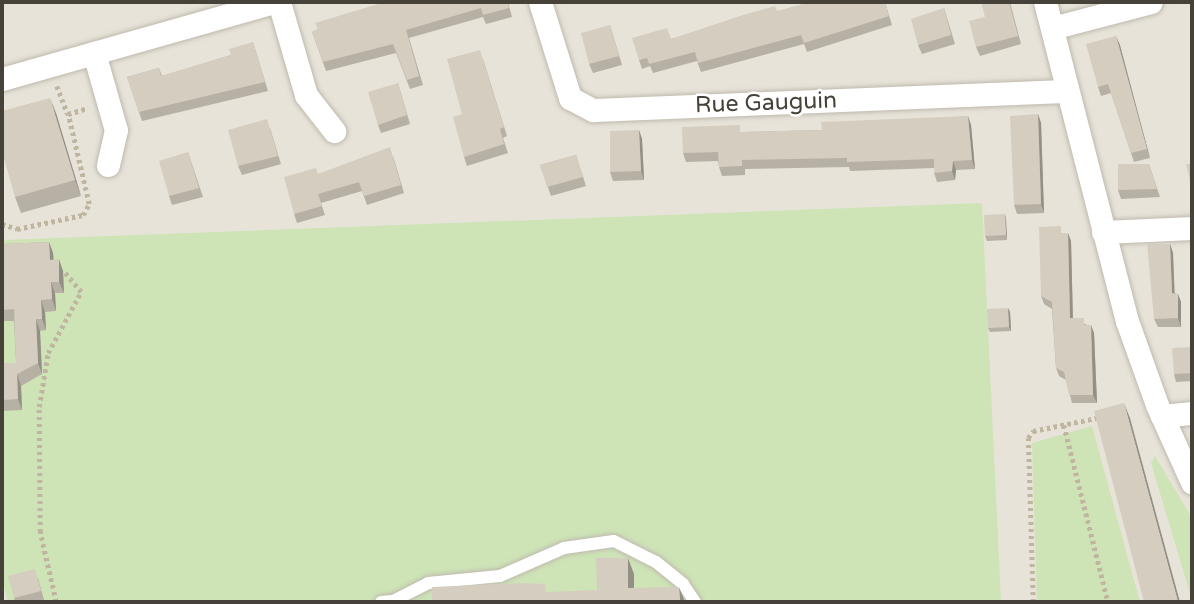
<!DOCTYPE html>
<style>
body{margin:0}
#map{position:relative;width:1194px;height:604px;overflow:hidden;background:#f4f1ea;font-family:"Varela Round",sans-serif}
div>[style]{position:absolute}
.residential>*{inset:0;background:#e7e3d9}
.green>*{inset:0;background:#cee4b7}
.path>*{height:4.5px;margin-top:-2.25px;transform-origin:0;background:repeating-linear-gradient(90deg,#bfb5a0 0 3.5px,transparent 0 7px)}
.roads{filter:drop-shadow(0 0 2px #bfb9ad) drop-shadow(0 0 2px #bfb9ad)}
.lane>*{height:12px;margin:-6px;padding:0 6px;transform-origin:6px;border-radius:6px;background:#fff}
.street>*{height:23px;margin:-11.5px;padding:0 11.5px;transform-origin:11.5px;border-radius:11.5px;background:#fff}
.wall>*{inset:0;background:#b7b0a5}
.shaded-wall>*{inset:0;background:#959086}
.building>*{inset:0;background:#d5cdc0}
span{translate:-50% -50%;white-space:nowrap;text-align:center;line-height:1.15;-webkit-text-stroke:5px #fff;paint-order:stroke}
.street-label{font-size:23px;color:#474239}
.frame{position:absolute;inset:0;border:4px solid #474239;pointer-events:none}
</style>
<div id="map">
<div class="residential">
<div style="clip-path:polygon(2px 2px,1192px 2px,1192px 602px,2px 602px)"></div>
</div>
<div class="green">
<div style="clip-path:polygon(982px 203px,1001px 602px,8px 602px,2px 579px,2px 240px)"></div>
<div style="clip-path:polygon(1092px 426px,1140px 602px,1037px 602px,1032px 443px)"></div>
<div style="clip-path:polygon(1155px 456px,1192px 518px,1192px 600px,1151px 463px)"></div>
</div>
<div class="path">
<div style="left:57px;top:86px;width:30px;rotate:69deg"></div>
<div style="left:2px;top:224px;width:16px;rotate:18deg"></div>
<div style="left:17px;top:229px;width:67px;rotate:-12deg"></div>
<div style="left:83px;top:215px;width:13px;rotate:-61deg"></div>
<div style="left:89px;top:204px;width:92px;rotate:-103.1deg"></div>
<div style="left:68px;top:114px;width:21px;rotate:-17deg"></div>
<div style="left:1064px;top:425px;width:182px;rotate:76deg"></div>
<div style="left:56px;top:602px;width:72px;rotate:-102.9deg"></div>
<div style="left:40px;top:532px;width:125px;rotate:-90.5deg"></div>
<div style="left:39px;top:407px;width:55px;rotate:-80.5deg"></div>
<div style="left:48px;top:353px;width:69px;rotate:-61.6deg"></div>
<div style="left:81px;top:292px;width:25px;rotate:-130deg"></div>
<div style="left:1033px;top:602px;width:164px;rotate:-91.7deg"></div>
<div style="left:1028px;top:438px;width:9px;rotate:-54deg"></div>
<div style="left:1033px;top:431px;width:69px;rotate:-11.6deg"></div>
</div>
<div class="roads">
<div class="lane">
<div style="left:381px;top:602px;width:12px;rotate:-5deg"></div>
<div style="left:393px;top:601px;width:39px;rotate:-27deg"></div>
<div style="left:428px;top:583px;width:72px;rotate:-5.6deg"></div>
<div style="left:500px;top:576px;width:70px;rotate:-23.6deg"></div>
<div style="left:564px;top:548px;width:50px;rotate:-8deg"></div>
<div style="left:614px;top:541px;width:47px;rotate:26.6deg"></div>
<div style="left:656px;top:562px;width:35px;rotate:39deg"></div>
<div style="left:683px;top:584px;width:22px;rotate:56deg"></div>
</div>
<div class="street">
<div style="left:279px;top:2px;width:97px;rotate:73.8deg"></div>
<div style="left:306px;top:95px;width:46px;rotate:52.1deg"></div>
<div style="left:540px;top:2px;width:101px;rotate:72.6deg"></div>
<div style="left:570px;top:98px;width:26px;rotate:28deg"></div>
<div style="left:593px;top:110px;width:473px;rotate:-2.3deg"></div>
<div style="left:1045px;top:2px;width:329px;rotate:75.6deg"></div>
<div style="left:1127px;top:321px;width:89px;rotate:70.3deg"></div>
<div style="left:1157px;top:405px;width:85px;rotate:65.6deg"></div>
<div style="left:1052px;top:28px;width:102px;rotate:-14.7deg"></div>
<div style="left:94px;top:53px;width:80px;rotate:74.1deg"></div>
<div style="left:116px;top:130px;width:36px;rotate:103deg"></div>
<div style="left:2px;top:79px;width:284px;rotate:-15.8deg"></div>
<div style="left:1103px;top:232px;width:89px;rotate:-2.6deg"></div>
<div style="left:1162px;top:416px;width:30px;rotate:-6deg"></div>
</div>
</div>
<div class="wall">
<div style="clip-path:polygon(508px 2px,512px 17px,486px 24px,483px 17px,409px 38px,423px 85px,410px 89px,396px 53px,326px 71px,312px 32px,318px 29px)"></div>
<div style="clip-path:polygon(885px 2px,892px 25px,807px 52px,804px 44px,701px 72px,697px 61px,653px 73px,650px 66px,642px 69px,639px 60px,671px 39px,777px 11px)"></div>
<div style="clip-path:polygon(1010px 2px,1021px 44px,980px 56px,976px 47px)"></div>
<div style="clip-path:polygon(944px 8px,955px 44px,922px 54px,918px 45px)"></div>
<div style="clip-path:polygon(610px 25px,622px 65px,593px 73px,589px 64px)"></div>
<div style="clip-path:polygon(1116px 36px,1150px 158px,1134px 162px,1111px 93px,1101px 96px,1098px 87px)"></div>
<div style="clip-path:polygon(253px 42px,268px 91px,142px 121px,127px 77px,159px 68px,162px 76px,231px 55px)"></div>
<div style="clip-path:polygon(483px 59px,507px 136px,503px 138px,508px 153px,467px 166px,464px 157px,462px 114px)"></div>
<div style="clip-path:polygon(398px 83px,410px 124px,381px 133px,378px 125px)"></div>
<div style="clip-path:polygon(56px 113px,81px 196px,21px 213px,15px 197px)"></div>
<div style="clip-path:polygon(1038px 114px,1041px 123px,1044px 213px,1017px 214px,1014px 205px)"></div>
<div style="clip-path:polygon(968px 116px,971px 125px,975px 169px,956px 170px,955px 180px,937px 182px,934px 173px,934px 168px,850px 171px,849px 167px,745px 169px,745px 175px,722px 176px,719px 167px,718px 161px,686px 162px,683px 153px,743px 132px,822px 130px)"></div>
<div style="clip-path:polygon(270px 128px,281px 164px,242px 175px,238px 166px)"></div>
<div style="clip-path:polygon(639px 130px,642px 139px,644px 180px,613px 181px,610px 172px)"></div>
<div style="clip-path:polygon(188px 152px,203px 197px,172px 205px,169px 196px)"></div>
<div style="clip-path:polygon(576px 155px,586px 186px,551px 196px,540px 165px)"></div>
<div style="clip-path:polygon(393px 156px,404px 193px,367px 205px,362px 191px,321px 203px,325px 215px,297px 223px,294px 214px,318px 174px)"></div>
<div style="clip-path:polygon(1149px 164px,1160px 197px,1121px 199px,1118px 190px)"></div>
<div style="clip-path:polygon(1005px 214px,1006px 219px,1007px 240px,987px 241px,985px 236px)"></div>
<div style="clip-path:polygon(1063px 233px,1068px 233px,1071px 241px,1073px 318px,1087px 325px,1094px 333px,1097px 403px,1072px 403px,1066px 380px,1059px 376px,1056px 368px,1052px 309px,1044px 304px,1041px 296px)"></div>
<div style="clip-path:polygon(49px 242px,53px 253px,54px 260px,63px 271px,64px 293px,55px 293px,56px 311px,45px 312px,46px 330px,40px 331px,42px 374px,21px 386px,22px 410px,2px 411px,2px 363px,16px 363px,14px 321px,2px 321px,2px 244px)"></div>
<div style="clip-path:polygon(1170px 244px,1173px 253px,1174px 293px,1178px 294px,1181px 302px,1181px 327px,1158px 327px,1154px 319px)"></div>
<div style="clip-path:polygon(1008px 308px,1010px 312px,1011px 331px,990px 332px,988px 328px)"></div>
<div style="clip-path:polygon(1192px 347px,1192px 381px,1176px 382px,1174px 374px)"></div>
<div style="clip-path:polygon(38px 578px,44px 600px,36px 602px,15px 602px,14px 598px)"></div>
</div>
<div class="shaded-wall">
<div style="clip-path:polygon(1116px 36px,1120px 45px,1150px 158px,1147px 149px)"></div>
<div style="clip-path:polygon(50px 98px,56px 113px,81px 196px,75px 180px)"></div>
<div style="clip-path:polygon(1038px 114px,1041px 123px,1044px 213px,1041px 204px)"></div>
<div style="clip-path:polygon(968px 116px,971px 125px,975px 169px,972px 160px)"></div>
<div style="clip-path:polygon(639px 130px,642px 139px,644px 180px,641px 171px)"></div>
<div style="clip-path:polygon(953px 161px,956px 170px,955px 180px,952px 171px)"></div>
<div style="clip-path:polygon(1005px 214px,1006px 219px,1007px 240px,1006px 235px)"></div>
<div style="clip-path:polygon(1068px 233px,1071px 241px,1073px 326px,1070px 318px)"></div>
<div style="clip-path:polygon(49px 242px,53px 253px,54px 271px,50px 260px)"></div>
<div style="clip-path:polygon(1170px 244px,1173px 253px,1175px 302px,1172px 293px)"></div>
<div style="clip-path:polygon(59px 259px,63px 271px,64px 293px,59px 282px)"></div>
<div style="clip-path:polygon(51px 282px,55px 293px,56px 311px,52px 299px)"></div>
<div style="clip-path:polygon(1178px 294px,1181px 302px,1181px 327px,1178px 318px)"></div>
<div style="clip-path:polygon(41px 300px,45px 312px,46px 330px,42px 319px)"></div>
<div style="clip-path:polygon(1008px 308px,1010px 312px,1011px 331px,1009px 327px)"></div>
<div style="clip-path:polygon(36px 319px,40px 331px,42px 374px,38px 363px)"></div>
<div style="clip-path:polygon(1091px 325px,1094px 333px,1097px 403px,1093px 395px)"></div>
<div style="clip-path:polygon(17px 374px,21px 386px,22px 410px,18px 399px)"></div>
<div style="clip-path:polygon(1124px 403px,1130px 418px,1180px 602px,1178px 602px)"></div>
<div style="clip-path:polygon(628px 558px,634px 574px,634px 602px,628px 588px)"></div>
<div style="clip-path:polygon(679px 587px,685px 602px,680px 602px)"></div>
</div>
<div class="building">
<div style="clip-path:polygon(385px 2px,507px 2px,509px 8px,483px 15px,481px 8px,406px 30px,419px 76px,407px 80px,393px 44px,323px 62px,312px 32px,318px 29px,315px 23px)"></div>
<div style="clip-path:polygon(810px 2px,885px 2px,889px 16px,804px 43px,801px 35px,698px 63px,695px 52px,649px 64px,647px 58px,639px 60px,632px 38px,667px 28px,671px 39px,740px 16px,775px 6px,777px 11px)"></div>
<div style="clip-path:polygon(981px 2px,1009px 2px,1018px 36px,976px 47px,969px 21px,985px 17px)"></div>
<div style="clip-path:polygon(944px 8px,951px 35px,918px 45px,911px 19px)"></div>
<div style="clip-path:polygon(610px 25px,619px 56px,589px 64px,581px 33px)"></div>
<div style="clip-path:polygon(1116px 36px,1147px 149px,1131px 153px,1108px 84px,1098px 87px,1086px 44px)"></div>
<div style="clip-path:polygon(253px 42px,265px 82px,139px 112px,127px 77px,159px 68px,161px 76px,231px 55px,229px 49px)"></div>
<div style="clip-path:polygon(480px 50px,504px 127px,500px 129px,504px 144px,464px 157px,453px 117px,462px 114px,447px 59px)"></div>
<div style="clip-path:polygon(398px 83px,407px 115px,378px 125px,368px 92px)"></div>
<div style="clip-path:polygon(50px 98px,75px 180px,15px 197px,2px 151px,2px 111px)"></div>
<div style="clip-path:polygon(1038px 114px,1041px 204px,1014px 205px,1010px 116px)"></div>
<div style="clip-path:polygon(968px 116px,972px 160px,953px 161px,952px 171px,934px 173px,934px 159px,847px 162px,847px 158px,742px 160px,742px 166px,719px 167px,718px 152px,683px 153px,682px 127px,740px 125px,740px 132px,822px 130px,821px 122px)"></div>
<div style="clip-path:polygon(267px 119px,278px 156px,238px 166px,228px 130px)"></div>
<div style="clip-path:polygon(639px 130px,641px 171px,610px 172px,610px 131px)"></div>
<div style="clip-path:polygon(390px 147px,401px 185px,364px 196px,359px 182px,318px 194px,322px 206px,294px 214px,284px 177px,316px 168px,318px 174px)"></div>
<div style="clip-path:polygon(188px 152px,199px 188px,169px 196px,159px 161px)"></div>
<div style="clip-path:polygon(576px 155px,583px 177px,547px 187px,540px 165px)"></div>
<div style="clip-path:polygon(1118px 164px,1149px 164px,1157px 189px,1118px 190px)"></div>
<div style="clip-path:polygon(1186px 164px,1192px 164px,1192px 188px)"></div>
<div style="clip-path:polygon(1005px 214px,1006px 235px,985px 236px,984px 215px)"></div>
<div style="clip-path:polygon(1061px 226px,1061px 233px,1068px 233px,1070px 318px,1084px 318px,1084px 325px,1091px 325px,1093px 395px,1069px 395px,1064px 372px,1056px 368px,1052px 302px,1041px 296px,1039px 227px)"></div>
<div style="clip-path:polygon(49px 242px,50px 260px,59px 259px,59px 282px,51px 282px,52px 299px,41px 300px,42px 319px,36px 319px,38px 363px,17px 374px,18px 399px,2px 400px,2px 363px,16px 363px,14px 309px,2px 310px,2px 244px)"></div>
<div style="clip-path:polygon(1147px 244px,1170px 244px,1172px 293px,1178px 294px,1178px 318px,1154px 319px)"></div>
<div style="clip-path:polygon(1008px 308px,1009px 327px,988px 328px,987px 309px)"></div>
<div style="clip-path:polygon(1192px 347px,1192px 373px,1174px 374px,1172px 348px)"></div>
<div style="clip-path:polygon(1124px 403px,1178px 602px,1144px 602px,1094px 411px)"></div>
<div style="clip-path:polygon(596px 558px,628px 558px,628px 588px,679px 587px,680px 602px,432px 602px,432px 587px,523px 583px,545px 584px,546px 592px,597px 590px)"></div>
<div style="clip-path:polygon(35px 569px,41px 591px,14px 598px,8px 576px)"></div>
</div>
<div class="street-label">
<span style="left:766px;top:103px;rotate:-2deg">Rue Gauguin</span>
</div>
<div class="frame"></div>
</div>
